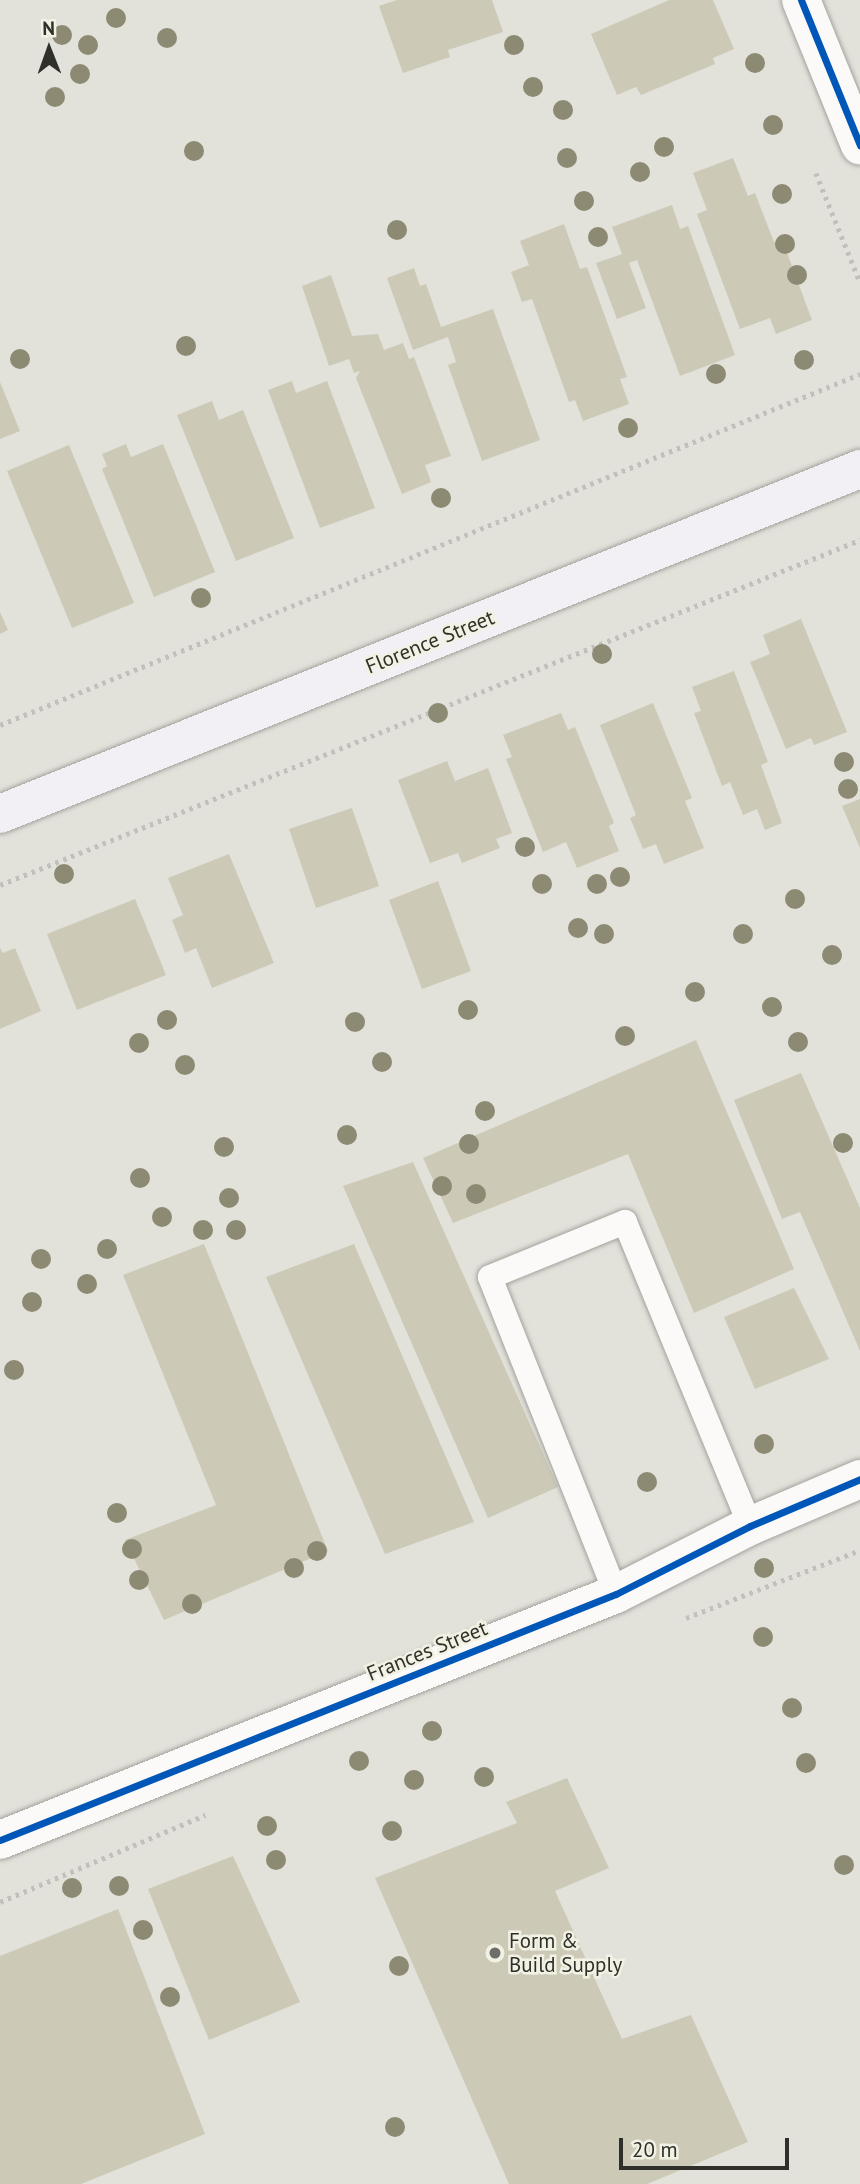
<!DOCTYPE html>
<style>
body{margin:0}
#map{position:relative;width:860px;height:2184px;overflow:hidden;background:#e2e1da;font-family:"PT Sans",sans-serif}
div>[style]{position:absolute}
.building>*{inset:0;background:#cccab7}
.path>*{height:4.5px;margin-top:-2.25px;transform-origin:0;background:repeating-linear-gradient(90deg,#c0c0bd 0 3.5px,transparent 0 8.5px)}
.roads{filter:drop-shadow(0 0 2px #a4a39e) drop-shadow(0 0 2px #a4a39e)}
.lane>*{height:24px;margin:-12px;padding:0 12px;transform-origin:12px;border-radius:12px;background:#fbfaf9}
.street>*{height:38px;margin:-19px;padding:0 19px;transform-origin:19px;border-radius:19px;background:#fbfaf9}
.secondary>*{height:38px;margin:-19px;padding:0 19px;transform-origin:19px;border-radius:19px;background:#f2f0f4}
.cycleway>*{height:7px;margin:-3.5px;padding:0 3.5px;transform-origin:3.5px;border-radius:3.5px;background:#0057b8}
.trees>*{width:20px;height:20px;margin:-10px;border-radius:50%;background:#8c8a72}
.dots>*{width:19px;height:19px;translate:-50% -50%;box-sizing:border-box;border:4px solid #f2f2e4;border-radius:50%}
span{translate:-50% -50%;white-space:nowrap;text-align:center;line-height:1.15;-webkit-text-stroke:5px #f2f2e4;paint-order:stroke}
.street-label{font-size:21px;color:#30302b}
.poi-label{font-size:21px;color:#30302b}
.left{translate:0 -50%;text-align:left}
.north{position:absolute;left:14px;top:14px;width:70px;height:70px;-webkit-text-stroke:5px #f2f2e4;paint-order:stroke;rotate:359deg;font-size:19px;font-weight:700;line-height:28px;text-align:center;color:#30302b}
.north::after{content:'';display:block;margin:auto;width:24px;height:32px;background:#30302b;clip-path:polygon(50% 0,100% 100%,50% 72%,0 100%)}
.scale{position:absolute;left:619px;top:2138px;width:170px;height:32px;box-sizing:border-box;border:4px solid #30302b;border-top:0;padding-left:9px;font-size:21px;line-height:24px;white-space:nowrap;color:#30302b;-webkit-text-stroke:5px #f2f2e4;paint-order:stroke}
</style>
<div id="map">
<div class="building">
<div style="clip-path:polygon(397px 0,492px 0,503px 32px,448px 50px,450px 57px,403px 73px,379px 6px)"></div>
<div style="clip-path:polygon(669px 0,713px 0,734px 49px,713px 58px,715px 64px,641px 95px,636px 87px,617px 95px,591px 34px)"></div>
<div style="clip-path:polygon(733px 158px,748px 196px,755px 193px,774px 242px,782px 239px,812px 320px,776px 334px,770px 318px,740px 329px,697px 214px,707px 210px,693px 173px)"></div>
<div style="clip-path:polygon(672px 205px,680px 229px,688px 226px,735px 355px,680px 376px,637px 260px,629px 263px,646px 308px,617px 319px,596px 263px,622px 254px,612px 227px)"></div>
<div style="clip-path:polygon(564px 224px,580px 269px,587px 267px,627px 377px,620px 379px,629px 404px,583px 421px,575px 400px,569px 402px,532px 299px,522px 302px,511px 272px,529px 265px,520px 241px)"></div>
<div style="clip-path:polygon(414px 268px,420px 286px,426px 284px,441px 327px,493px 309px,540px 440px,482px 461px,448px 365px,456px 362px,448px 337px,413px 350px,387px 278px)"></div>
<div style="clip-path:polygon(331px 275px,352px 336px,378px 334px,384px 350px,403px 343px,409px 359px,414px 357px,451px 456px,425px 465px,431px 482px,402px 494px,356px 378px,360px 371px,354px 373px,349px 359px,329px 366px,302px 286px)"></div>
<div style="clip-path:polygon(292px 381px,296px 393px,327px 381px,375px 508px,320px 528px,268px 390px)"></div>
<div style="clip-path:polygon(0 382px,20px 431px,0 439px)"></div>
<div style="clip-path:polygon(212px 401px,219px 420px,243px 410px,294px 538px,236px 561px,177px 415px)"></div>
<div style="clip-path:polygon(126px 444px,131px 457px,163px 444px,215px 572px,154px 597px,102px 469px,107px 466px,102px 454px)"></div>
<div style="clip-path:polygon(69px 445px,134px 603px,72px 628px,7px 471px)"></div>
<div style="clip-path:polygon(0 612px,8px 630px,0 634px)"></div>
<div style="clip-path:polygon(801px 619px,847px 732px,814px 745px,811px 738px,786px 749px,750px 662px,770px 654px,763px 635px)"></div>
<div style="clip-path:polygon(734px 671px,768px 762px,761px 765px,782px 823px,765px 830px,757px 809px,743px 815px,730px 782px,722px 786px,694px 713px,701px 711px,692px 687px)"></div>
<div style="clip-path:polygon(653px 703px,692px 798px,685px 801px,704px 848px,664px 864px,656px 844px,643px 849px,630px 818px,636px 815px,600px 725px)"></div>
<div style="clip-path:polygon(561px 713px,568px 730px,575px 727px,614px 823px,609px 826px,619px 851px,577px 868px,566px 842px,543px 852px,506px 759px,512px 757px,503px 735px)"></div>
<div style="clip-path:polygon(447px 761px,455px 781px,488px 768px,512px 833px,496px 839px,500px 848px,462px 863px,458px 853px,430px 863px,398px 780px)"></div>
<div style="clip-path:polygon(860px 799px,860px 848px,842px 806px)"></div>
<div style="clip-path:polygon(352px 808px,379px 886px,316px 908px,289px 829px)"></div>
<div style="clip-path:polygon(229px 854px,274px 963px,212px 988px,196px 948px,185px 953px,172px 920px,183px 915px,168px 878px)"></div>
<div style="clip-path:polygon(438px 881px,471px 971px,422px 989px,389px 900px)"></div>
<div style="clip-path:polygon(135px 899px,166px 975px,77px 1010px,47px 934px)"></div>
<div style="clip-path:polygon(0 948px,3px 953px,15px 948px,41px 1011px,0 1029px)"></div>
<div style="clip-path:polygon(696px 1040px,794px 1269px,694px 1313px,628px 1154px,453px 1223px,423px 1158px)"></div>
<div style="clip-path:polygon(801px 1073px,860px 1208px,860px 1351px,800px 1212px,782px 1219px,734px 1100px)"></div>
<div style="clip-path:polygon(413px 1162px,558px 1487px,488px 1518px,343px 1186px)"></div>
<div style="clip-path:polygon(204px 1244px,328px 1551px,164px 1620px,125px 1540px,216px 1505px,123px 1275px)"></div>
<div style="clip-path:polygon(354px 1244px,474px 1522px,385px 1554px,266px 1277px)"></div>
<div style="clip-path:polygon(794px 1288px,829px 1359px,755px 1389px,724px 1317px)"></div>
<div style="clip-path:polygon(567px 1778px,609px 1868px,555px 1891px,622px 2039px,691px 2015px,748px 2142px,647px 2184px,509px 2184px,375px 1878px,517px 1823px,506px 1802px)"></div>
<div style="clip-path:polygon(233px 1856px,300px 2002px,209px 2040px,148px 1889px)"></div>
<div style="clip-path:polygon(118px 1909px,205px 2134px,81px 2184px,0 2184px,0 1956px)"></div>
</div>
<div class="path">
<div style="left:816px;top:173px;width:118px;rotate:68deg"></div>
<div style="left:0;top:725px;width:929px;rotate:-22.2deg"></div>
<div style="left:0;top:885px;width:927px;rotate:-21.86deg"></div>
<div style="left:686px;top:1618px;width:187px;rotate:-21.3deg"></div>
<div style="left:0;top:1902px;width:223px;rotate:-23deg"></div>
</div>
<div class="roads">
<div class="lane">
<div style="left:616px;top:1594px;width:341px;rotate:-111.7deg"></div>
<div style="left:490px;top:1277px;width:146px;rotate:-22.2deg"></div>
<div style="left:625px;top:1222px;width:329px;rotate:67.6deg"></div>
</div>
<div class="street">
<div style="left:801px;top:0;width:157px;rotate:67.9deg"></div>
<div style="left:0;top:1840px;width:663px;rotate:-21.77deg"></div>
<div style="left:616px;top:1594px;width:150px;rotate:-26.9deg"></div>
<div style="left:750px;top:1526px;width:120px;rotate:-23.1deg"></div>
</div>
<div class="secondary">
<div style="left:0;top:814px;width:927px;rotate:-21.86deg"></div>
</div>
</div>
<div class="cycleway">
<div style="left:801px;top:0;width:157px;rotate:67.9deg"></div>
<div style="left:0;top:1840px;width:663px;rotate:-21.77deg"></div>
<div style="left:616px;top:1594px;width:150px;rotate:-26.9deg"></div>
<div style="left:750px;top:1526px;width:120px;rotate:-23.1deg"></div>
</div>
<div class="trees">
<div style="left:116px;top:18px"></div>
<div style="left:62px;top:35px"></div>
<div style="left:167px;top:38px"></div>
<div style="left:88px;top:45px"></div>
<div style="left:514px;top:45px"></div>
<div style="left:755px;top:63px"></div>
<div style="left:80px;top:74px"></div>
<div style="left:533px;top:87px"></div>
<div style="left:55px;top:97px"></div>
<div style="left:563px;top:110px"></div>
<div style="left:773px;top:125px"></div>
<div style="left:664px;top:147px"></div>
<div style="left:194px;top:151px"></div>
<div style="left:567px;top:158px"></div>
<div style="left:640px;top:172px"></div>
<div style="left:782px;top:194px"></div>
<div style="left:584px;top:201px"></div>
<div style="left:397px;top:230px"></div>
<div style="left:598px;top:237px"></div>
<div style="left:785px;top:244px"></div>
<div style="left:797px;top:275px"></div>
<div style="left:186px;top:346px"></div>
<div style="left:20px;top:359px"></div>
<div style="left:804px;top:360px"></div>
<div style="left:716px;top:374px"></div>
<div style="left:628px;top:428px"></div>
<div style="left:441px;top:498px"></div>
<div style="left:201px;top:598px"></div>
<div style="left:602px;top:654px"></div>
<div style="left:438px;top:713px"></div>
<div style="left:844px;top:762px"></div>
<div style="left:848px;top:789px"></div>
<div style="left:525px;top:847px"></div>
<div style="left:64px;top:874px"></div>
<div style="left:620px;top:877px"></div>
<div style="left:542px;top:884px"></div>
<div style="left:597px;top:884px"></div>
<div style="left:795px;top:899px"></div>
<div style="left:578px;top:928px"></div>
<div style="left:604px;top:934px"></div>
<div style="left:743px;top:934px"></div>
<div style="left:832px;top:955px"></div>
<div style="left:695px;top:992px"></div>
<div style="left:772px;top:1007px"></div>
<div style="left:468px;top:1010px"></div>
<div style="left:167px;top:1020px"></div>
<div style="left:355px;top:1022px"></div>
<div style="left:625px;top:1036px"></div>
<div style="left:798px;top:1042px"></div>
<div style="left:139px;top:1043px"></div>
<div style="left:382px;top:1062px"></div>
<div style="left:185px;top:1065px"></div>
<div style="left:485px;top:1111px"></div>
<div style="left:347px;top:1135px"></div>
<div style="left:843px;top:1143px"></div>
<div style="left:469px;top:1144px"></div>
<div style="left:224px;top:1147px"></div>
<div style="left:140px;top:1178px"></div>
<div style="left:442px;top:1186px"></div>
<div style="left:476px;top:1194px"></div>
<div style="left:229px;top:1198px"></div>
<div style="left:162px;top:1217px"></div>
<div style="left:203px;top:1230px"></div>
<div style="left:236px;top:1230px"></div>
<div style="left:107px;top:1249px"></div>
<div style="left:41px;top:1259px"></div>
<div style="left:87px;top:1284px"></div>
<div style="left:32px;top:1302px"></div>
<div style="left:14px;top:1370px"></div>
<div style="left:764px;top:1444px"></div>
<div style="left:647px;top:1482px"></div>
<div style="left:117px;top:1513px"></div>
<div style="left:132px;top:1549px"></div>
<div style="left:317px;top:1551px"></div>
<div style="left:294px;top:1568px"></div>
<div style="left:764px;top:1568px"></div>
<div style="left:139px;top:1580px"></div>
<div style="left:192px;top:1604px"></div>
<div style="left:763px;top:1637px"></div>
<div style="left:792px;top:1708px"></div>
<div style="left:432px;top:1731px"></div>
<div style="left:359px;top:1761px"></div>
<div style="left:806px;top:1763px"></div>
<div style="left:484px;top:1777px"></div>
<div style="left:414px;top:1780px"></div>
<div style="left:267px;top:1826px"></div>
<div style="left:392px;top:1831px"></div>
<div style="left:276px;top:1860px"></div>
<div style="left:844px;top:1865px"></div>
<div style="left:119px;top:1886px"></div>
<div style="left:72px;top:1888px"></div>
<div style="left:143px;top:1930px"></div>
<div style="left:399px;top:1966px"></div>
<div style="left:170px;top:1997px"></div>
<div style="left:395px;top:2127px"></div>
</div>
<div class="dots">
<div style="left:495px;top:1953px;background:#6e6e68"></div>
</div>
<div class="street-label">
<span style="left:430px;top:642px;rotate:-22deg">Florence Street</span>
<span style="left:427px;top:1651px;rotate:-22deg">Frances Street</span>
</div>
<div class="poi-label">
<span class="left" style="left:509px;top:1953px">Form &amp;<br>Build Supply</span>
</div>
<div class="north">N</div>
<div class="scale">20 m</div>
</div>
